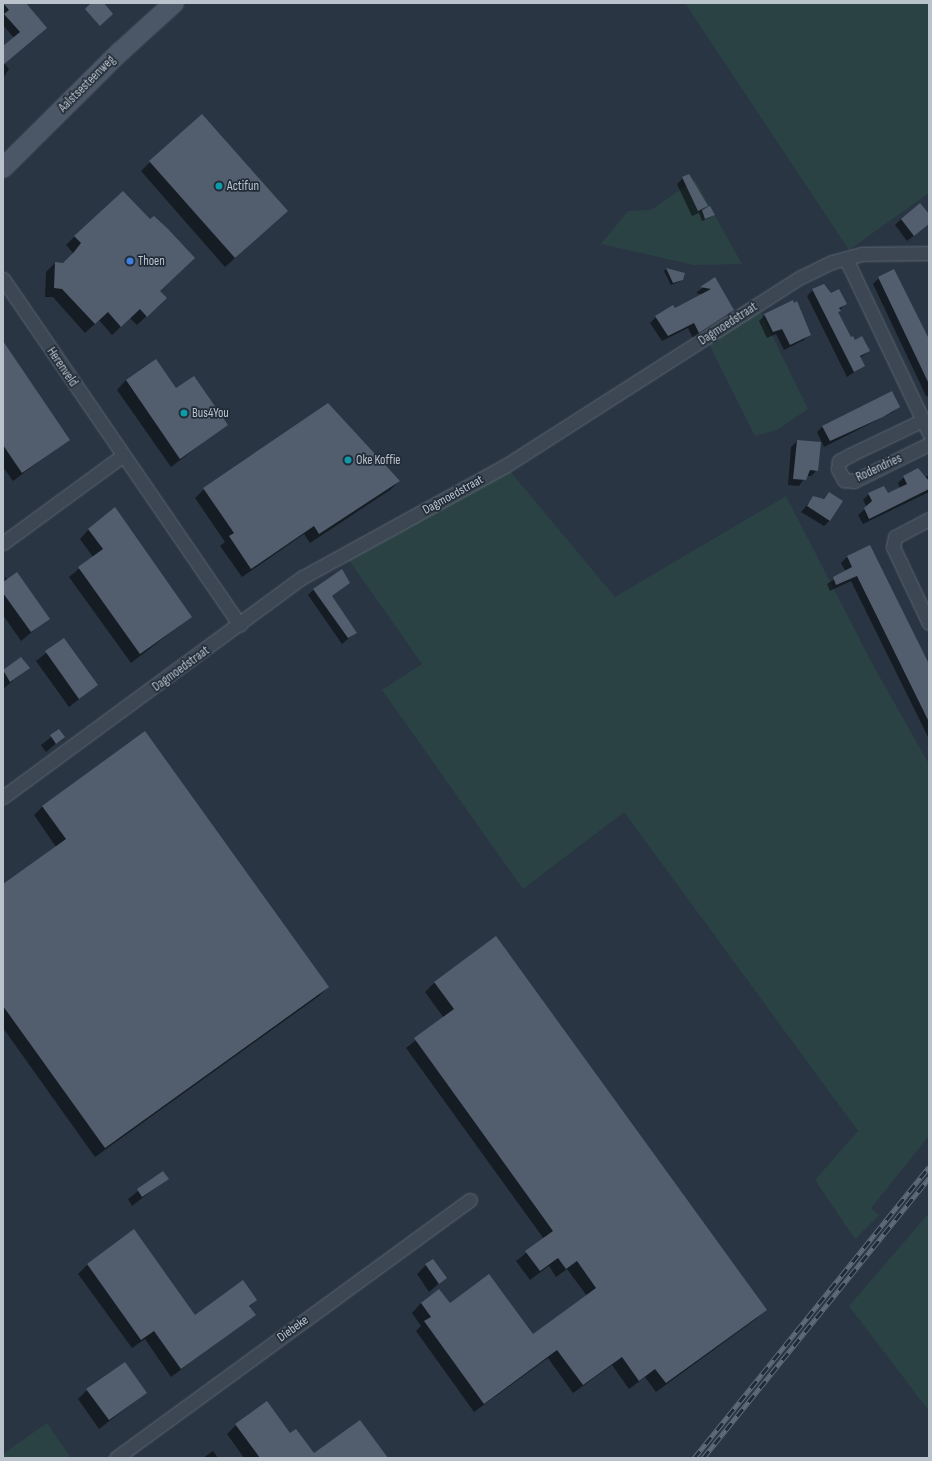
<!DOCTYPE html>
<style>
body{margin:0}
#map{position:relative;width:932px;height:1461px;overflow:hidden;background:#293543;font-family:"Sofia Sans Condensed",sans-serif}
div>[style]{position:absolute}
.green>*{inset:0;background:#2b4244}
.shadow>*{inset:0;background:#0007}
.building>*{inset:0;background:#525e6e}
.roads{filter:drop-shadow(0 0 1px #5b6570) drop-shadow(0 0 1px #5b6570)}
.street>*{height:13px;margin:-6.5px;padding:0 6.5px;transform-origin:6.5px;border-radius:6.5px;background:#3d4753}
.secondary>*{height:18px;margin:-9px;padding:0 9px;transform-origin:9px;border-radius:9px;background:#4b5666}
.rail>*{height:4.5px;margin-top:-2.25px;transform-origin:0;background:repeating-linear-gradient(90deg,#212c38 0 9px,#5f6b79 0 18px);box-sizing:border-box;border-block:1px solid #5f6b79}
.dots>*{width:11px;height:11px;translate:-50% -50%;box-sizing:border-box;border:2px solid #212c38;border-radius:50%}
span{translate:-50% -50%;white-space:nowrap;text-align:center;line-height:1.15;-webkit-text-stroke:3.5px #212c38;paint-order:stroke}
.street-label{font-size:13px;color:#bac2cc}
.poi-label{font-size:13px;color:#bac2cc}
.left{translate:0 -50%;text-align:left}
.frame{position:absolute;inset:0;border:4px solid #bac2cc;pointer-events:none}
</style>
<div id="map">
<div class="green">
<div style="clip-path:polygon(685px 3px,929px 3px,929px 193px,849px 250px)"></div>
<div style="clip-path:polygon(695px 180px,742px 264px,694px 265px,601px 244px,628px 211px,651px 210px)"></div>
<div style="clip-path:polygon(760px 311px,808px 409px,777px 430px,755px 436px,709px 344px)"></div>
<div style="clip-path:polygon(509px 470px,615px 597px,786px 496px,874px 667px,929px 764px,929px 1136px,871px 1208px,879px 1215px,855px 1239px,815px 1180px,858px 1131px,624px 812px,523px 889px,382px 690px,422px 664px,349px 560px)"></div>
<div style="clip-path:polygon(929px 1213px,929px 1411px,849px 1306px)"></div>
<div style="clip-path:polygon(47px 1423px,71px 1458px,3px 1458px,3px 1454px)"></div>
</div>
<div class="shadow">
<div style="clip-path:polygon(3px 3px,24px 3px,45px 28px,4px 63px,9px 69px,3px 78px,3px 47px,14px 38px,3px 25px)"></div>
<div style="clip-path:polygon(150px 162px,287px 211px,225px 267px,141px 171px)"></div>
<div style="clip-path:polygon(683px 178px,707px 206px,704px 209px,714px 215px,711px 217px,702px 221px,699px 213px,692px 216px,677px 184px)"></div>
<div style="clip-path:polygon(929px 216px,929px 224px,907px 241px,895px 225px,901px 219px)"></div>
<div style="clip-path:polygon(75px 236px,159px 291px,156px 307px,137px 325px,130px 318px,112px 335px,99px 320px,85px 333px,53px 297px,45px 297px,46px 272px,55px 263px,63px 264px,67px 260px,73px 253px,66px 245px)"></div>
<div style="clip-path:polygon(666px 269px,684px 273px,683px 280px,671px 285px,664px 271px)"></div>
<div style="clip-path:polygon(715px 278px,733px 310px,693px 338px,688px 328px,662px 341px,650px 323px,656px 317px,704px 295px,696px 293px)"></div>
<div style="clip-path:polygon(879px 278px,929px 343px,929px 397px,926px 396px,873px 284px)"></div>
<div style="clip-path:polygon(813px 290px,831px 294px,845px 304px,837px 313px,850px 339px,869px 351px,860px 358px,863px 366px,847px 377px,807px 296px)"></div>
<div style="clip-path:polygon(765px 315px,810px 334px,804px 340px,784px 350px,776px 334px,767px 338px,759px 321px)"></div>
<div style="clip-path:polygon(3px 345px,69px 439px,13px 481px,3px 467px)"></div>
<div style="clip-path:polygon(126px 380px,226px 425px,171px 467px,117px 390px)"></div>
<div style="clip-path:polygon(899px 406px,893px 412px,824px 447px,817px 432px,823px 426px)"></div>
<div style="clip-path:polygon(797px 441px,817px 470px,811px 476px,806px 476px,799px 486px,788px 485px,791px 447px)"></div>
<div style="clip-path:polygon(929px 476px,929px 492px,863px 524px,858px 515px,867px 507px,863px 500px,869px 494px,887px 494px,900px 488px,898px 483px,904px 477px)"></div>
<div style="clip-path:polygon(399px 481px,390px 490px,310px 543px,304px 534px,242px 577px,220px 546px,225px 542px,195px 498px,204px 489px)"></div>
<div style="clip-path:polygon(829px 493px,830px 520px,824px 526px,801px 512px,814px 497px,822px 500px)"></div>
<div style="clip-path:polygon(89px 529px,191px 617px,131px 663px,69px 577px,93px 557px,80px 539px)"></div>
<div style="clip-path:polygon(847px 557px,929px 668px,929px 739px,851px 581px,830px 591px,827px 584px,846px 572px,841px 563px)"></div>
<div style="clip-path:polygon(5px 577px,49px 618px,21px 641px,3px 615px)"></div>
<div style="clip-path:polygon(349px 583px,331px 597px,355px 633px,342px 644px,308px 595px,314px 589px)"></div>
<div style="clip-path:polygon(64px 639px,97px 685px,69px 707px,36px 661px)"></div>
<div style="clip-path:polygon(21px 658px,28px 668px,3px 689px,3px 672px)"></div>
<div style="clip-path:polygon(59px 731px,64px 737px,46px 752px,41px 745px)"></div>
<div style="clip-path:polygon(43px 806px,328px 987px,319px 996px,95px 1157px,3px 1028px,3px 885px,56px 847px,34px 815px)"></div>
<div style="clip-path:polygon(435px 982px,766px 1310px,756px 1319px,656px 1392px,645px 1377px,629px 1389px,612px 1365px,573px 1393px,548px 1358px,474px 1412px,416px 1331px,421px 1326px,412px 1313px,421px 1303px,449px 1304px,532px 1336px,587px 1296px,567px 1269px,556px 1277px,549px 1266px,530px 1280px,516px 1261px,544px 1239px,406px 1048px,444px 1018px,425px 992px)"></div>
<div style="clip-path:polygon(163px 1172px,167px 1179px,132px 1206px,128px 1199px)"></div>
<div style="clip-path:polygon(88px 1264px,195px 1316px,256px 1300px,249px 1307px,254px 1315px,171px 1377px,145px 1339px,132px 1348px,78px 1274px)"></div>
<div style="clip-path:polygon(426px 1265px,445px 1278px,429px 1292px,417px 1274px)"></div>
<div style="clip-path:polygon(87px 1390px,146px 1393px,99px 1429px,78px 1399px)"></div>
<div style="clip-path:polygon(236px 1425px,289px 1435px,314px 1455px,382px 1458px,244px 1458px,227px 1434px)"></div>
<div style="clip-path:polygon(213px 1451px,218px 1458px,203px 1458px)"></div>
</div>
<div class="building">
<div style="clip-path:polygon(3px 3px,26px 3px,47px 28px,3px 65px,3px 46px,20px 32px,4px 14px,9px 10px)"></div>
<div style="clip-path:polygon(91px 3px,104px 3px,113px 14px,100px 26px,85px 9px)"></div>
<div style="clip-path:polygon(202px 114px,288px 211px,235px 258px,149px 161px)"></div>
<div style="clip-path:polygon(689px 174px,708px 206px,698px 211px,682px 177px)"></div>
<div style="clip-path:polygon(123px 191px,150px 219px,154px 216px,168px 229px,195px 258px,160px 291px,167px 298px,147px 317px,140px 309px,121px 327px,108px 312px,95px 324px,62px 289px,54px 288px,55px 262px,63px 263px,74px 252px,81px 243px,74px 236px)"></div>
<div style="clip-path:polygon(920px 203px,929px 214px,929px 224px,914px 236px,901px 219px)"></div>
<div style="clip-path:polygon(710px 206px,715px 215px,705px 219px,702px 210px)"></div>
<div style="clip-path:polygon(666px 268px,685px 273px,683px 280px,673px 283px)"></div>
<div style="clip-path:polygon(894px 269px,929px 339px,929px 384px,878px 277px)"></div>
<div style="clip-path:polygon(715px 277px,734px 310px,699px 333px,694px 323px,668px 336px,655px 316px,673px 305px,675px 308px,711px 289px,700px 287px)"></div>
<div style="clip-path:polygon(824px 284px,831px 293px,839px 289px,847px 304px,839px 308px,841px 311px,838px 312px,851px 337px,853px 336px,855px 340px,862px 336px,870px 351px,860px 356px,865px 366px,854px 372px,812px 289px)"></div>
<div style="clip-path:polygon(793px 300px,794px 303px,797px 301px,811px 335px,790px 345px,782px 329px,773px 332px,764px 314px)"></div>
<div style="clip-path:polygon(3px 341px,70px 440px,22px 473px,3px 445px)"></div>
<div style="clip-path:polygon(156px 359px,176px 388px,194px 376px,228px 425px,180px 459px,126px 380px)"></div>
<div style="clip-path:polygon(892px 391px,900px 407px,883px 417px,830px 441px,822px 426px)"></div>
<div style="clip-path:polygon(328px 403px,400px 481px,319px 534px,314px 526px,251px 569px,229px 536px,234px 533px,203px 488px)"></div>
<div style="clip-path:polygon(797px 440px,821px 442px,818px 471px,810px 470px,806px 480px,793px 479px)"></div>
<div style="clip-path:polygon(918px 468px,929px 481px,929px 489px,869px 519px,864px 508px,872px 501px,868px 493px,884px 486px,888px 493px,907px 484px,903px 476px)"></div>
<div style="clip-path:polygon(829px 492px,843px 501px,830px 521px,807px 506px,813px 496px,824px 499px)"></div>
<div style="clip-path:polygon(115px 507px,192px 617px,140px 654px,78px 567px,103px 549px,88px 529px)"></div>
<div style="clip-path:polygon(870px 545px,929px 664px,929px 722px,857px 576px,836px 585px,833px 577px,852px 567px,847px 556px)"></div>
<div style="clip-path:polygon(342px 569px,350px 583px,332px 596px,357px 633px,348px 638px,313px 589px)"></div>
<div style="clip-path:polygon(17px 572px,50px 619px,31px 632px,3px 593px,3px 582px)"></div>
<div style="clip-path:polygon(64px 638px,98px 685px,79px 699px,45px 651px)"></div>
<div style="clip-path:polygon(21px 657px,30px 668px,10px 682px,3px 670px)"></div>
<div style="clip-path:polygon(59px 729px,65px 737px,56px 744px,50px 735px)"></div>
<div style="clip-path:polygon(145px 731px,329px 987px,105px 1148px,3px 1006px,3px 884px,66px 839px,42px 806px)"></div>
<div style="clip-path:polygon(496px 936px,767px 1310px,666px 1383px,655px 1369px,639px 1381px,622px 1357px,583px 1385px,557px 1350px,484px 1404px,424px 1321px,431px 1317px,421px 1303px,439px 1289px,450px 1303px,489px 1274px,533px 1334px,596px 1288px,577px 1261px,566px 1269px,558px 1258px,540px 1271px,525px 1251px,553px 1231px,414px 1038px,454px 1009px,434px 982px)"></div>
<div style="clip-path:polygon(163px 1171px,169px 1179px,142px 1197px,137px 1189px)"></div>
<div style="clip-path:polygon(134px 1229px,195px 1315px,243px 1280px,257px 1300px,249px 1306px,256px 1315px,181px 1369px,154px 1331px,141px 1340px,87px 1264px)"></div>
<div style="clip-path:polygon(433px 1259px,447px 1278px,439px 1284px,425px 1264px)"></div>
<div style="clip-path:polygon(125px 1362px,147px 1393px,109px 1420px,86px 1389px)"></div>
<div style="clip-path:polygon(267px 1401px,290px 1433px,296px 1429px,314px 1453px,360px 1420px,388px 1458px,260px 1458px,235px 1424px)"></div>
</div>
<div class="roads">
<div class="street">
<div style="left:846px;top:259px;width:193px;rotate:64.5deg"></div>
<div style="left:3px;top:279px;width:419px;rotate:55.6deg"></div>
<div style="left:923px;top:420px;width:81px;rotate:154.4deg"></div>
<div style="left:850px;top:455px;width:13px;rotate:151deg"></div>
<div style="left:839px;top:461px;width:8px;rotate:97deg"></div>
<div style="left:838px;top:469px;width:13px;rotate:61deg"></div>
<div style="left:844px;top:480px;width:10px;rotate:6deg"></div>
<div style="left:854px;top:481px;width:84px;rotate:-26.3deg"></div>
<div style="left:929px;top:519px;width:38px;rotate:152deg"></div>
<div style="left:895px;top:537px;width:10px;rotate:101deg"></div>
<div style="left:893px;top:547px;width:84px;rotate:64.7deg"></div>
<div style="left:3px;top:543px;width:147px;rotate:-36.2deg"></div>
<div style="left:3px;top:797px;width:372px;rotate:-36.3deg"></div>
<div style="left:303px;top:577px;width:230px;rotate:-28.8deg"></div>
<div style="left:505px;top:466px;width:351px;rotate:-32.6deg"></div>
<div style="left:801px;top:277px;width:34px;rotate:-26deg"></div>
<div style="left:832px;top:262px;width:30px;rotate:-15deg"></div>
<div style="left:861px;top:254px;width:68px;rotate:-0.8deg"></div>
<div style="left:116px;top:1458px;width:438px;rotate:-36.1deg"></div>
</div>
<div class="secondary">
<div style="left:3px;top:168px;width:165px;rotate:-44.8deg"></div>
<div style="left:120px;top:52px;width:73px;rotate:-42.2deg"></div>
</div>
</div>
<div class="rail">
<div style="left:694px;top:1458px;width:374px;rotate:-51.1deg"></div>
<div style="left:703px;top:1458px;width:360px;rotate:-51.1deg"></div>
</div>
<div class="dots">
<div style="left:219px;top:186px;background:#0f9aa8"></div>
<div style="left:130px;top:261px;background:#3f7fe0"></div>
<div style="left:184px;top:413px;background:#0f9aa8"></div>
<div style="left:348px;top:460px;background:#0f9aa8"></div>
</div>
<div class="street-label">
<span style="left:87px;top:84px;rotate:-45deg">Aalstsesteenweg</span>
<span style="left:728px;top:324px;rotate:-33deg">Dagmoedstraat</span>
<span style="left:62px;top:367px;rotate:56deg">Herenveld</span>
<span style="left:879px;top:468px;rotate:-25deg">Rodendries</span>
<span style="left:453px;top:495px;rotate:-29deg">Dagmoedstraat</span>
<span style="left:181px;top:669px;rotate:-36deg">Dagmoedstraat</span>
<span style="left:293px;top:1329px;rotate:-36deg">Diebeke</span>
</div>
<div class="poi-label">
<span class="left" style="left:227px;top:186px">Actifun</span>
<span class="left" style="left:138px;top:261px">Thoen</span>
<span class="left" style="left:192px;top:413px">Bus4You</span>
<span class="left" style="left:356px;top:460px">Oke Koffie</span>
</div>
<div class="frame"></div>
</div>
